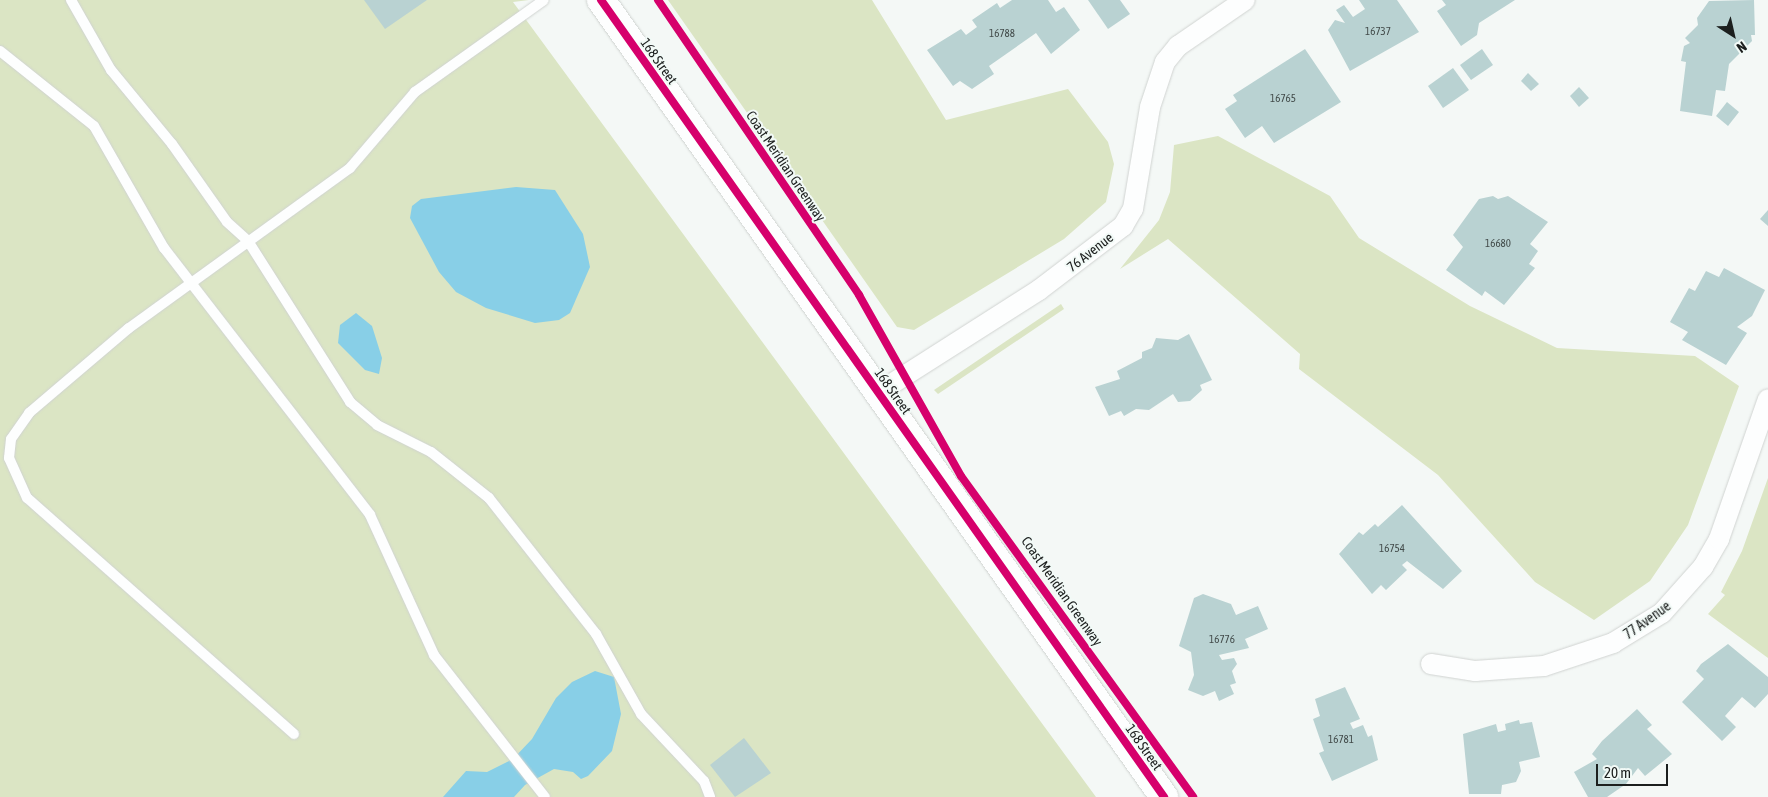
<!DOCTYPE html>
<style>
body{margin:0}
#map{position:relative;width:1768px;height:797px;overflow:hidden;background:#f4f8f6;font-family:"Asap Condensed",sans-serif}
div>[style]{position:absolute}
.green>*{inset:0;background:#dbe5c4}
.water>*{inset:0;background:#88cfe7}
.building>*{inset:0;background:#b9d2d2}
.roads{filter:drop-shadow(0 0 1px #d0d3d1) drop-shadow(0 0 1px #d0d3d1)}
.service>*{height:10px;margin:-5px;padding:0 5px;transform-origin:5px;border-radius:5px;background:#fdfefe}
.minor>*{height:20px;margin:-10px;padding:0 10px;transform-origin:10px;border-radius:10px;background:#fdfefe}
.secondary>*{height:28px;margin:-14px;padding:0 14px;transform-origin:14px;border-radius:14px;background:#fdfefe}
.cycleway>*{height:8px;margin:-4px;padding:0 4px;transform-origin:4px;border-radius:4px;background:#d6006c}
span{translate:-50% -50%;white-space:nowrap;text-align:center;line-height:1.15;-webkit-text-stroke:4px #f2faf7;paint-order:stroke}
.number-label{font-size:11px;color:#434c4b}
.number-label span{-webkit-text-stroke-width:0}
.street-label{font-size:14px;color:#1c1f1e}
.north{position:absolute;left:1708px;top:10px;width:50px;height:50px;-webkit-text-stroke:4px #f2faf7;paint-order:stroke;rotate:145deg;font-size:14px;font-weight:700;line-height:20px;text-align:center;color:#1c1f1e}
.north::after{content:'';display:block;margin:auto;width:18px;height:22px;background:#1c1f1e;clip-path:polygon(50% 0,100% 100%,50% 72%,0 100%)}
.scale{position:absolute;left:1596px;top:764px;width:72px;height:22px;box-sizing:border-box;border:2px solid #1c1f1e;border-top:0;padding-left:6px;font-size:15px;line-height:18px;white-space:nowrap;color:#1c1f1e;-webkit-text-stroke:4px #f2faf7;paint-order:stroke}
</style>
<div id="map">
<div class="green">
<div style="clip-path:polygon(0 0,529px 0,513px 2px,1096px 797px,0 797px)"></div>
<div style="clip-path:polygon(668px 0,872px 0,946px 120px,1068px 89px,1108px 142px,1114px 164px,1106px 202px,1064px 239px,914px 330px,897px 327px)"></div>
<div style="clip-path:polygon(1218px 136px,1330px 196px,1359px 238px,1470px 306px,1557px 348px,1695px 356px,1739px 386px,1688px 525px,1650px 581px,1594px 620px,1535px 582px,1438px 475px,1299px 369px,1300px 354px,1168px 239px,1120px 269px,1159px 220px,1170px 192px,1174px 145px)"></div>
<div style="clip-path:polygon(1061px 304px,1064px 309px,938px 394px,934px 390px)"></div>
<div style="clip-path:polygon(1768px 478px,1768px 658px,1708px 614px,1725px 595px,1721px 592px,1742px 551px)"></div>
</div>
<div class="water">
<div style="clip-path:polygon(516px 187px,555px 190px,583px 234px,590px 267px,570px 313px,559px 320px,535px 323px,486px 308px,456px 292px,439px 272px,410px 218px,412px 206px,421px 199px)"></div>
<div style="clip-path:polygon(356px 313px,372px 326px,382px 358px,379px 374px,365px 370px,338px 343px,340px 325px)"></div>
<div style="clip-path:polygon(595px 671px,614px 677px,621px 714px,612px 751px,588px 776px,581px 779px,573px 772px,554px 769px,525px 785px,514px 797px,443px 797px,466px 771px,487px 772px,513px 759px,532px 739px,556px 698px,572px 682px)"></div>
</div>
<div class="building">
<div style="clip-path:polygon(364px 0,427px 0,385px 29px)"></div>
<div style="clip-path:polygon(1012px 0,1048px 0,1056px 12px,1064px 7px,1080px 30px,1051px 54px,1036px 33px,989px 66px,994px 74px,972px 89px,960px 81px,953px 86px,927px 50px,961px 29px,966px 35px,977px 27px,972px 20px,997px 3px,1000px 8px)"></div>
<div style="clip-path:polygon(1088px 0,1120px 0,1130px 14px,1108px 29px)"></div>
<div style="clip-path:polygon(1359px 0,1397px 0,1419px 32px,1350px 71px,1328px 30px,1335px 20px,1345px 23px,1336px 10px,1344px 5px,1353px 17px,1365px 9px)"></div>
<div style="clip-path:polygon(1442px 0,1515px 0,1479px 23px,1477px 35px,1461px 46px,1437px 11px,1446px 5px)"></div>
<div style="clip-path:polygon(1754px 0,1755px 35px,1751px 35px,1752px 41px,1729px 64px,1725px 91px,1716px 90px,1712px 116px,1680px 111px,1686px 62px,1681px 61px,1684px 46px,1690px 43px,1685px 38px,1698px 25px,1697px 18px,1709px 1px)"></div>
<div style="clip-path:polygon(1305px 49px,1341px 102px,1274px 143px,1262px 126px,1245px 138px,1225px 109px,1237px 101px,1233px 95px)"></div>
<div style="clip-path:polygon(1482px 49px,1493px 65px,1471px 80px,1460px 65px)"></div>
<div style="clip-path:polygon(1453px 68px,1469px 90px,1443px 108px,1428px 86px)"></div>
<div style="clip-path:polygon(1528px 73px,1539px 84px,1531px 91px,1521px 81px)"></div>
<div style="clip-path:polygon(1579px 87px,1589px 98px,1579px 107px,1570px 96px)"></div>
<div style="clip-path:polygon(1727px 102px,1739px 112px,1728px 126px,1716px 116px)"></div>
<div style="clip-path:polygon(1493px 196px,1498px 199px,1508px 196px,1548px 222px,1530px 244px,1538px 251px,1529px 264px,1535px 268px,1504px 305px,1485px 291px,1482px 296px,1446px 270px,1463px 247px,1453px 235px,1479px 199px)"></div>
<div style="clip-path:polygon(1768px 210px,1768px 226px,1760px 219px)"></div>
<div style="clip-path:polygon(1724px 268px,1765px 290px,1752px 316px,1737px 327px,1747px 333px,1726px 365px,1682px 340px,1688px 332px,1670px 322px,1689px 288px,1695px 291px,1706px 271px,1719px 277px)"></div>
<div style="clip-path:polygon(1189px 334px,1212px 380px,1200px 385px,1202px 390px,1190px 401px,1178px 402px,1173px 394px,1149px 410px,1136px 409px,1124px 416px,1121px 411px,1109px 416px,1095px 387px,1120px 379px,1117px 371px,1142px 358px,1142px 352px,1152px 348px,1156px 338px,1178px 340px)"></div>
<div style="clip-path:polygon(1402px 505px,1462px 571px,1443px 589px,1407px 561px,1402px 565px,1407px 570px,1386px 590px,1381px 585px,1372px 594px,1339px 554px,1359px 532px,1363px 535px,1375px 524px,1378px 527px)"></div>
<div style="clip-path:polygon(1203px 594px,1231px 604px,1236px 615px,1258px 606px,1268px 629px,1245px 639px,1249px 648px,1219px 655px,1222px 660px,1234px 658px,1237px 664px,1232px 671px,1236px 683px,1230px 685px,1234px 694px,1219px 701px,1215px 691px,1203px 696px,1188px 690px,1194px 675px,1191px 652px,1179px 646px,1194px 598px)"></div>
<div style="clip-path:polygon(1728px 644px,1768px 677px,1768px 694px,1755px 708px,1742px 697px,1725px 716px,1736px 727px,1722px 741px,1682px 702px,1704px 679px,1696px 671px,1701px 664px)"></div>
<div style="clip-path:polygon(1345px 687px,1360px 719px,1350px 723px,1353px 729px,1363px 725px,1368px 737px,1372px 735px,1378px 760px,1332px 781px,1319px 753px,1324px 751px,1313px 719px,1320px 716px,1315px 699px)"></div>
<div style="clip-path:polygon(1637px 709px,1652px 725px,1647px 729px,1672px 754px,1645px 776px,1638px 768px,1626px 784px,1607px 797px,1588px 797px,1574px 772px,1597px 759px,1592px 754px,1602px 741px)"></div>
<div style="clip-path:polygon(1519px 720px,1520px 724px,1532px 722px,1540px 757px,1519px 762px,1521px 771px,1516px 782px,1502px 785px,1501px 794px,1469px 794px,1463px 734px,1496px 724px,1498px 732px,1506px 730px,1505px 724px)"></div>
<div style="clip-path:polygon(744px 738px,771px 773px,735px 797px,710px 765px)"></div>
</div>
<div class="roads">
<div class="service">
<div style="left:71px;top:0;width:81px;rotate:60.3deg"></div>
<div style="left:111px;top:70px;width:96px;rotate:50.5deg"></div>
<div style="left:172px;top:144px;width:95px;rotate:54.8deg"></div>
<div style="left:227px;top:222px;width:28px;rotate:42deg"></div>
<div style="left:248px;top:241px;width:191px;rotate:57.6deg"></div>
<div style="left:350px;top:402px;width:35px;rotate:40deg"></div>
<div style="left:377px;top:425px;width:60px;rotate:26.6deg"></div>
<div style="left:431px;top:452px;width:74px;rotate:38.4deg"></div>
<div style="left:489px;top:498px;width:173px;rotate:51.8deg"></div>
<div style="left:596px;top:634px;width:92px;rotate:60.6deg"></div>
<div style="left:641px;top:714px;width:92px;rotate:46.8deg"></div>
<div style="left:704px;top:781px;width:17px;rotate:69deg"></div>
<div style="left:0;top:51px;width:120px;rotate:38.6deg"></div>
<div style="left:94px;top:126px;width:141px;rotate:60.2deg"></div>
<div style="left:164px;top:248px;width:337px;rotate:52.3deg"></div>
<div style="left:370px;top:515px;width:154px;rotate:65.4deg"></div>
<div style="left:434px;top:655px;width:180px;rotate:52deg"></div>
<div style="left:294px;top:734px;width:356px;rotate:-138.5deg"></div>
<div style="left:27px;top:498px;width:44px;rotate:-114.2deg"></div>
<div style="left:9px;top:458px;width:19px;rotate:-84deg"></div>
<div style="left:11px;top:439px;width:32px;rotate:-55deg"></div>
<div style="left:29px;top:413px;width:131px;rotate:-40.4deg"></div>
<div style="left:129px;top:328px;width:273px;rotate:-35.9deg"></div>
<div style="left:350px;top:168px;width:100px;rotate:-49.5deg"></div>
<div style="left:415px;top:92px;width:158px;rotate:-35.5deg"></div>
</div>
<div class="minor">
<div style="left:879px;top:392px;width:190px;rotate:-32.5deg"></div>
<div style="left:1039px;top:290px;width:106px;rotate:-37.3deg"></div>
<div style="left:1123px;top:226px;width:20px;rotate:-60deg"></div>
<div style="left:1133px;top:209px;width:103px;rotate:-80.5deg"></div>
<div style="left:1150px;top:107px;width:47px;rotate:-71.6deg"></div>
<div style="left:1165px;top:62px;width:21px;rotate:-51deg"></div>
<div style="left:1178px;top:46px;width:81px;rotate:-34.5deg"></div>
<div style="left:1431px;top:664px;width:45px;rotate:9deg"></div>
<div style="left:1475px;top:671px;width:69px;rotate:-4.1deg"></div>
<div style="left:1544px;top:666px;width:73px;rotate:-18.4deg"></div>
<div style="left:1613px;top:643px;width:57px;rotate:-31.5deg"></div>
<div style="left:1662px;top:613px;width:62px;rotate:-48.3deg"></div>
<div style="left:1703px;top:567px;width:32px;rotate:-60deg"></div>
<div style="left:1719px;top:539px;width:148px;rotate:-70.7deg"></div>
</div>
<div class="secondary">
<div style="left:601px;top:0;width:976px;rotate:54.76deg"></div>
</div>
</div>
<div class="cycleway">
<div style="left:601px;top:0;width:976px;rotate:54.76deg"></div>
<div style="left:658px;top:0;width:357px;rotate:55.7deg"></div>
<div style="left:859px;top:295px;width:208px;rotate:60.6deg"></div>
<div style="left:961px;top:476px;width:396px;rotate:54.1deg"></div>
</div>
<div class="number-label">
<span style="left:1378px;top:31px">16737</span>
<span style="left:1002px;top:33px">16788</span>
<span style="left:1283px;top:98px">16765</span>
<span style="left:1498px;top:243px">16680</span>
<span style="left:1392px;top:548px">16754</span>
<span style="left:1222px;top:639px">16776</span>
<span style="left:1341px;top:739px">16781</span>
</div>
<div class="street-label">
<span style="left:659px;top:61px;rotate:55deg">168 Street</span>
<span style="left:786px;top:166px;rotate:56deg">Coast Meridian Greenway</span>
<span style="left:1090px;top:252px;rotate:-38deg">76 Avenue</span>
<span style="left:893px;top:391px;rotate:55deg">168 Street</span>
<span style="left:1062px;top:591px;rotate:55deg">Coast Meridian Greenway</span>
<span style="left:1647px;top:620px;rotate:-36deg">77 Avenue</span>
<span style="left:1144px;top:747px;rotate:55deg">168 Street</span>
</div>
<div class="north">N</div>
<div class="scale">20 m</div>
</div>
